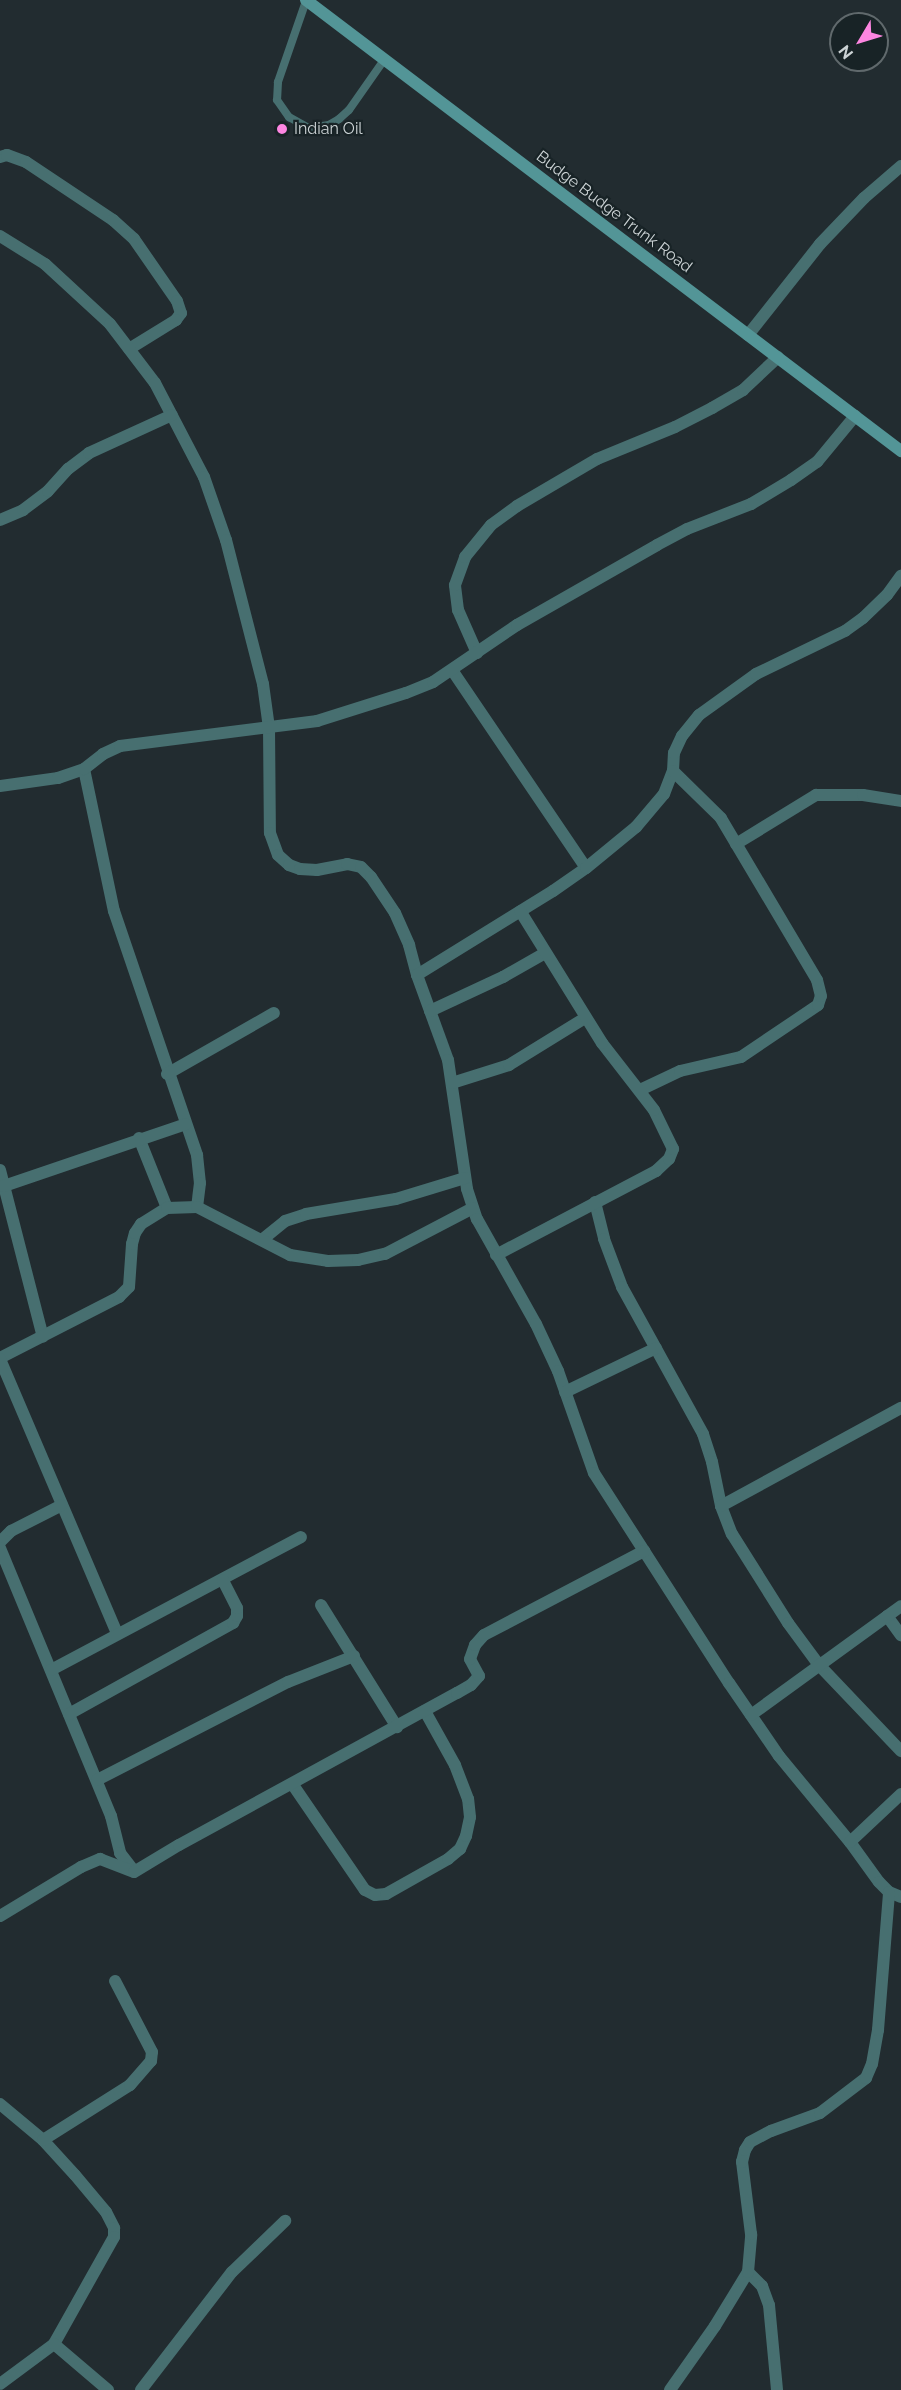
<!DOCTYPE html>
<style>
body{margin:0}
#map{position:relative;width:901px;height:2390px;overflow:hidden;background:#222c30;font-family:Raleway,sans-serif}
div>[style]{position:absolute}
.lane>*{height:8px;margin:-4px;padding:0 4px;transform-origin:4px;border-radius:4px;background:#476f70}
.street>*{height:12px;margin:-6px;padding:0 6px;transform-origin:6px;border-radius:6px;background:#476f70}
.secondary>*{height:12px;margin:-6px;padding:0 6px;transform-origin:6px;border-radius:6px;background:#539597}
.dots>*{width:16px;height:16px;translate:-50% -50%;box-sizing:border-box;border:3px solid #182326;border-radius:50%}
span{translate:-50% -50%;white-space:nowrap;text-align:center;line-height:1.15;-webkit-text-stroke:4.5px #182326;paint-order:stroke}
.poi-label{font-size:16px;color:#ccd3d5}
.left{translate:0 -50%;text-align:left}
.street-label{font-size:16px;color:#ccd3d5}
.north{position:absolute;left:829px;top:12px;width:60px;height:60px;box-sizing:border-box;background:#182326;border:2px solid #60696c;border-radius:50%;rotate:232deg;font-size:16px;font-weight:700;line-height:24px;text-align:center;color:#ccd3d5}
.north::after{content:'';display:block;margin:auto;width:21px;height:27px;background:#fd86e1;clip-path:polygon(50% 0,100% 100%,50% 72%,0 100%)}
</style>
<div id="map">
<div class="lane">
<div style="left:306px;top:1px;width:86px;rotate:109.1deg"></div>
<div style="left:278px;top:82px;width:18px;rotate:93deg"></div>
<div style="left:277px;top:100px;width:21px;rotate:55deg"></div>
<div style="left:289px;top:117px;width:23px;rotate:29deg"></div>
<div style="left:309px;top:128px;width:20px;rotate:-9deg"></div>
<div style="left:329px;top:125px;width:12px;rotate:-31deg"></div>
<div style="left:339px;top:119px;width:13px;rotate:-42deg"></div>
<div style="left:349px;top:110px;width:61px;rotate:-55deg"></div>
</div>
<div class="street">
<div style="left:0;top:157px;width:7px;rotate:-16deg"></div>
<div style="left:7px;top:155px;width:20px;rotate:20deg"></div>
<div style="left:26px;top:162px;width:105px;rotate:33.7deg"></div>
<div style="left:113px;top:220px;width:28px;rotate:42deg"></div>
<div style="left:134px;top:239px;width:75px;rotate:55.3deg"></div>
<div style="left:177px;top:301px;width:13px;rotate:72deg"></div>
<div style="left:181px;top:313px;width:9px;rotate:126deg"></div>
<div style="left:176px;top:320px;width:55px;rotate:148.3deg"></div>
<div style="left:0;top:236px;width:53px;rotate:31.9deg"></div>
<div style="left:45px;top:264px;width:88px;rotate:42.7deg"></div>
<div style="left:110px;top:324px;width:74px;rotate:52.7deg"></div>
<div style="left:155px;top:383px;width:106px;rotate:62.5deg"></div>
<div style="left:204px;top:477px;width:67px;rotate:70.8deg"></div>
<div style="left:226px;top:540px;width:149px;rotate:75.6deg"></div>
<div style="left:263px;top:684px;width:44px;rotate:82.2deg"></div>
<div style="left:269px;top:728px;width:105px;rotate:89.5deg"></div>
<div style="left:270px;top:833px;width:23px;rotate:70deg"></div>
<div style="left:278px;top:855px;width:15px;rotate:42deg"></div>
<div style="left:289px;top:865px;width:12px;rotate:20deg"></div>
<div style="left:300px;top:869px;width:17px;rotate:3deg"></div>
<div style="left:317px;top:870px;width:31px;rotate:-11deg"></div>
<div style="left:347px;top:864px;width:14px;rotate:12deg"></div>
<div style="left:361px;top:867px;width:14px;rotate:45deg"></div>
<div style="left:371px;top:877px;width:43px;rotate:56.3deg"></div>
<div style="left:395px;top:913px;width:35px;rotate:66deg"></div>
<div style="left:409px;top:945px;width:31px;rotate:75deg"></div>
<div style="left:417px;top:975px;width:90px;rotate:70deg"></div>
<div style="left:448px;top:1060px;width:130px;rotate:81.6deg"></div>
<div style="left:467px;top:1189px;width:32px;rotate:72deg"></div>
<div style="left:477px;top:1219px;width:120px;rotate:60.7deg"></div>
<div style="left:536px;top:1324px;width:52px;rotate:64.9deg"></div>
<div style="left:558px;top:1371px;width:108px;rotate:70.6deg"></div>
<div style="left:594px;top:1473px;width:250px;rotate:57.3deg"></div>
<div style="left:729px;top:1683px;width:88px;rotate:55.6deg"></div>
<div style="left:779px;top:1756px;width:112px;rotate:50.5deg"></div>
<div style="left:850px;top:1842px;width:49px;rotate:54.1deg"></div>
<div style="left:879px;top:1882px;width:14px;rotate:45deg"></div>
<div style="left:889px;top:1892px;width:13px;rotate:23deg"></div>
<div style="left:748px;top:335px;width:116px;rotate:-51.6deg"></div>
<div style="left:820px;top:244px;width:64px;rotate:-46.3deg"></div>
<div style="left:864px;top:198px;width:49px;rotate:-40.9deg"></div>
<div style="left:0;top:520px;width:25px;rotate:-23deg"></div>
<div style="left:23px;top:510px;width:31px;rotate:-37deg"></div>
<div style="left:48px;top:491px;width:30px;rotate:-48deg"></div>
<div style="left:68px;top:469px;width:26px;rotate:-37deg"></div>
<div style="left:89px;top:453px;width:91px;rotate:-24.6deg"></div>
<div style="left:477px;top:653px;width:47px;rotate:-113.8deg"></div>
<div style="left:458px;top:610px;width:25px;rotate:-97deg"></div>
<div style="left:455px;top:585px;width:30px;rotate:-70deg"></div>
<div style="left:465px;top:557px;width:41px;rotate:-50.9deg"></div>
<div style="left:491px;top:525px;width:32px;rotate:-36deg"></div>
<div style="left:517px;top:506px;width:93px;rotate:-30.4deg"></div>
<div style="left:597px;top:459px;width:84px;rotate:-22.3deg"></div>
<div style="left:675px;top:427px;width:42px;rotate:-27.2deg"></div>
<div style="left:712px;top:408px;width:36px;rotate:-30deg"></div>
<div style="left:743px;top:390px;width:48px;rotate:-43.3deg"></div>
<div style="left:452px;top:670px;width:239px;rotate:55.9deg"></div>
<div style="left:84px;top:769px;width:145px;rotate:78.1deg"></div>
<div style="left:114px;top:911px;width:258px;rotate:71.2deg"></div>
<div style="left:197px;top:1155px;width:28px;rotate:84deg"></div>
<div style="left:200px;top:1183px;width:24px;rotate:97deg"></div>
<div style="left:0;top:786px;width:59px;rotate:-7.9deg"></div>
<div style="left:58px;top:778px;width:28px;rotate:-19deg"></div>
<div style="left:84px;top:769px;width:24px;rotate:-38deg"></div>
<div style="left:103px;top:754px;width:19px;rotate:-25deg"></div>
<div style="left:120px;top:746px;width:199px;rotate:-7.2deg"></div>
<div style="left:317px;top:721px;width:93px;rotate:-17.5deg"></div>
<div style="left:406px;top:693px;width:29px;rotate:-22deg"></div>
<div style="left:433px;top:682px;width:102px;rotate:-34.2deg"></div>
<div style="left:517px;top:625px;width:161px;rotate:-29.7deg"></div>
<div style="left:657px;top:545px;width:34px;rotate:-28deg"></div>
<div style="left:687px;top:529px;width:69px;rotate:-21.3deg"></div>
<div style="left:751px;top:504px;width:47px;rotate:-31deg"></div>
<div style="left:791px;top:480px;width:32px;rotate:-35deg"></div>
<div style="left:817px;top:462px;width:60px;rotate:-50.4deg"></div>
<div style="left:736px;top:844px;width:94px;rotate:-31.5deg"></div>
<div style="left:816px;top:795px;width:47px"></div>
<div style="left:863px;top:795px;width:38px;rotate:9deg"></div>
<div style="left:417px;top:975px;width:160px;rotate:-31.7deg"></div>
<div style="left:553px;top:891px;width:40px;rotate:-34.9deg"></div>
<div style="left:586px;top:868px;width:65px;rotate:-39.4deg"></div>
<div style="left:636px;top:827px;width:43px;rotate:-49.7deg"></div>
<div style="left:664px;top:794px;width:25px;rotate:-69deg"></div>
<div style="left:673px;top:771px;width:18px;rotate:-87deg"></div>
<div style="left:674px;top:753px;width:19px;rotate:-65deg"></div>
<div style="left:682px;top:736px;width:27px;rotate:-51deg"></div>
<div style="left:699px;top:715px;width:70px;rotate:-35.7deg"></div>
<div style="left:756px;top:674px;width:99px;rotate:-25.8deg"></div>
<div style="left:845px;top:631px;width:22px;rotate:-36deg"></div>
<div style="left:863px;top:618px;width:33px;rotate:-44deg"></div>
<div style="left:887px;top:595px;width:24px;rotate:-54deg"></div>
<div style="left:430px;top:1011px;width:81px;rotate:-25deg"></div>
<div style="left:503px;top:977px;width:48px;rotate:-29.7deg"></div>
<div style="left:167px;top:1074px;width:123px;rotate:-29.7deg"></div>
<div style="left:452px;top:1083px;width:60px;rotate:-17.5deg"></div>
<div style="left:509px;top:1065px;width:89px;rotate:-31.7deg"></div>
<div style="left:640px;top:1090px;width:44px;rotate:-25.4deg"></div>
<div style="left:680px;top:1071px;width:63px;rotate:-12.9deg"></div>
<div style="left:741px;top:1057px;width:93px;rotate:-34deg"></div>
<div style="left:818px;top:1005px;width:9px;rotate:-72deg"></div>
<div style="left:821px;top:996px;width:16px;rotate:-104deg"></div>
<div style="left:817px;top:980px;width:188px;rotate:-120.7deg"></div>
<div style="left:721px;top:818px;width:67px;rotate:-135.6deg"></div>
<div style="left:139px;top:1138px;width:75px;rotate:68.2deg"></div>
<div style="left:0;top:1170px;width:172px;rotate:75.6deg"></div>
<div style="left:4px;top:1186px;width:192px;rotate:-18.8deg"></div>
<div style="left:595px;top:1202px;width:38px;rotate:76deg"></div>
<div style="left:604px;top:1239px;width:51px;rotate:69.4deg"></div>
<div style="left:622px;top:1287px;width:168px;rotate:61.1deg"></div>
<div style="left:703px;top:1434px;width:29px;rotate:72deg"></div>
<div style="left:712px;top:1462px;width:45px;rotate:78.4deg"></div>
<div style="left:721px;top:1506px;width:30px;rotate:69deg"></div>
<div style="left:732px;top:1534px;width:105px;rotate:57.8deg"></div>
<div style="left:788px;top:1623px;width:52px;rotate:53.6deg"></div>
<div style="left:819px;top:1665px;width:119px;rotate:46.4deg"></div>
<div style="left:263px;top:1239px;width:28px;rotate:-39deg"></div>
<div style="left:285px;top:1221px;width:22px;rotate:-18deg"></div>
<div style="left:306px;top:1214px;width:91px;rotate:-9.5deg"></div>
<div style="left:396px;top:1199px;width:72px;rotate:-16.9deg"></div>
<div style="left:496px;top:1255px;width:181px;rotate:-27.7deg"></div>
<div style="left:656px;top:1171px;width:18px;rotate:-43deg"></div>
<div style="left:669px;top:1159px;width:11px;rotate:-68deg"></div>
<div style="left:673px;top:1149px;width:43px;rotate:-116deg"></div>
<div style="left:654px;top:1110px;width:85px;rotate:-127.8deg"></div>
<div style="left:602px;top:1043px;width:155px;rotate:-121.8deg"></div>
<div style="left:0;top:1358px;width:134px;rotate:-27.1deg"></div>
<div style="left:119px;top:1297px;width:14px;rotate:-45deg"></div>
<div style="left:129px;top:1287px;width:43px;rotate:-86deg"></div>
<div style="left:132px;top:1244px;width:11px;rotate:-75deg"></div>
<div style="left:135px;top:1233px;width:11px;rotate:-56deg"></div>
<div style="left:141px;top:1224px;width:31px;rotate:-32deg"></div>
<div style="left:167px;top:1208px;width:30px;rotate:-2deg"></div>
<div style="left:197px;top:1207px;width:105px;rotate:27.3deg"></div>
<div style="left:290px;top:1255px;width:38px;rotate:9deg"></div>
<div style="left:328px;top:1261px;width:30px;rotate:-2deg"></div>
<div style="left:358px;top:1260px;width:28px;rotate:-13deg"></div>
<div style="left:385px;top:1254px;width:99px;rotate:-27.6deg"></div>
<div style="left:0;top:1359px;width:298px;rotate:66.9deg"></div>
<div style="left:565px;top:1392px;width:101px;rotate:-25.8deg"></div>
<div style="left:721px;top:1506px;width:205px;rotate:-28.6deg"></div>
<div style="left:0;top:1542px;width:16px;rotate:-45deg"></div>
<div style="left:11px;top:1531px;width:57px;rotate:-27deg"></div>
<div style="left:0;top:1548px;width:290px;rotate:67.5deg"></div>
<div style="left:111px;top:1816px;width:38px;rotate:76deg"></div>
<div style="left:120px;top:1853px;width:23px;rotate:52deg"></div>
<div style="left:321px;top:1605px;width:144px;rotate:58.1deg"></div>
<div style="left:887px;top:1616px;width:24px;rotate:54deg"></div>
<div style="left:51px;top:1670px;width:283px;rotate:-28deg"></div>
<div style="left:69px;top:1714px;width:188px;rotate:-29deg"></div>
<div style="left:233px;top:1623px;width:8px;rotate:-60deg"></div>
<div style="left:237px;top:1616px;width:8px;rotate:-90deg"></div>
<div style="left:237px;top:1608px;width:31px;rotate:-117deg"></div>
<div style="left:751px;top:1715px;width:185px;rotate:-36deg"></div>
<div style="left:97px;top:1780px;width:215px;rotate:-27.2deg"></div>
<div style="left:288px;top:1682px;width:71px;rotate:-21.5deg"></div>
<div style="left:293px;top:1785px;width:127px;rotate:55.6deg"></div>
<div style="left:365px;top:1890px;width:11px;rotate:27deg"></div>
<div style="left:375px;top:1895px;width:11px;rotate:-5deg"></div>
<div style="left:386px;top:1894px;width:71px;rotate:-29.4deg"></div>
<div style="left:448px;top:1859px;width:16px;rotate:-40deg"></div>
<div style="left:460px;top:1849px;width:14px;rotate:-65deg"></div>
<div style="left:466px;top:1836px;width:19px;rotate:-78deg"></div>
<div style="left:470px;top:1817px;width:18px;rotate:-96deg"></div>
<div style="left:468px;top:1799px;width:36px;rotate:-111deg"></div>
<div style="left:455px;top:1765px;width:62px;rotate:-119.1deg"></div>
<div style="left:850px;top:1842px;width:70px;rotate:-43.3deg"></div>
<div style="left:0;top:1916px;width:95px;rotate:-31.2deg"></div>
<div style="left:81px;top:1867px;width:21px;rotate:-23deg"></div>
<div style="left:100px;top:1859px;width:36px;rotate:21deg"></div>
<div style="left:134px;top:1872px;width:52px;rotate:-31deg"></div>
<div style="left:179px;top:1845px;width:317px;rotate:-28.7deg"></div>
<div style="left:457px;top:1693px;width:16px;rotate:-30deg"></div>
<div style="left:471px;top:1685px;width:12px;rotate:-48deg"></div>
<div style="left:479px;top:1676px;width:19px;rotate:-118deg"></div>
<div style="left:470px;top:1659px;width:15px;rotate:-70deg"></div>
<div style="left:475px;top:1645px;width:13px;rotate:-48deg"></div>
<div style="left:484px;top:1635px;width:181px;rotate:-27.7deg"></div>
<div style="left:0;top:2104px;width:56px;rotate:39.9deg"></div>
<div style="left:43px;top:2140px;width:47px;rotate:47.6deg"></div>
<div style="left:75px;top:2175px;width:48px;rotate:50deg"></div>
<div style="left:106px;top:2212px;width:18px;rotate:63deg"></div>
<div style="left:114px;top:2228px;width:9px;rotate:90deg"></div>
<div style="left:114px;top:2237px;width:123px;rotate:119.3deg"></div>
<div style="left:54px;top:2344px;width:67px;rotate:143.5deg"></div>
<div style="left:43px;top:2140px;width:103px;rotate:-32.3deg"></div>
<div style="left:130px;top:2085px;width:32px;rotate:-49deg"></div>
<div style="left:151px;top:2061px;width:9px;rotate:-84deg"></div>
<div style="left:152px;top:2052px;width:80px;rotate:-117.5deg"></div>
<div style="left:748px;top:2272px;width:20px;rotate:45deg"></div>
<div style="left:762px;top:2286px;width:20px;rotate:70deg"></div>
<div style="left:769px;top:2305px;width:85px;rotate:84.6deg"></div>
<div style="left:54px;top:2344px;width:71px;rotate:40.4deg"></div>
<div style="left:141px;top:2390px;width:149px;rotate:-52.4deg"></div>
<div style="left:232px;top:2272px;width:74px;rotate:-43.9deg"></div>
<div style="left:670px;top:2390px;width:78px;rotate:-54.9deg"></div>
<div style="left:715px;top:2326px;width:63px;rotate:-58.6deg"></div>
<div style="left:748px;top:2272px;width:38px;rotate:-85deg"></div>
<div style="left:751px;top:2234px;width:73px;rotate:-97.1deg"></div>
<div style="left:742px;top:2162px;width:12px;rotate:-76deg"></div>
<div style="left:745px;top:2150px;width:9px;rotate:-58deg"></div>
<div style="left:750px;top:2142px;width:24px;rotate:-28deg"></div>
<div style="left:771px;top:2131px;width:52px;rotate:-20.2deg"></div>
<div style="left:820px;top:2113px;width:58px;rotate:-37.3deg"></div>
<div style="left:866px;top:2078px;width:15px;rotate:-67deg"></div>
<div style="left:872px;top:2064px;width:35px;rotate:-80deg"></div>
<div style="left:878px;top:2030px;width:138px;rotate:-85.4deg"></div>
</div>
<div class="secondary">
<div style="left:306px;top:0;width:747px;rotate:37.16deg"></div>
</div>
<div class="dots">
<div style="left:282px;top:129px;background:#fd86e1"></div>
</div>
<div class="poi-label">
<span class="left" style="left:294px;top:129px">Indian Oil</span>
</div>
<div class="street-label">
<span style="left:614px;top:212px;rotate:37deg">Budge Budge Trunk Road</span>
</div>
<div class="north">N</div>
</div>
